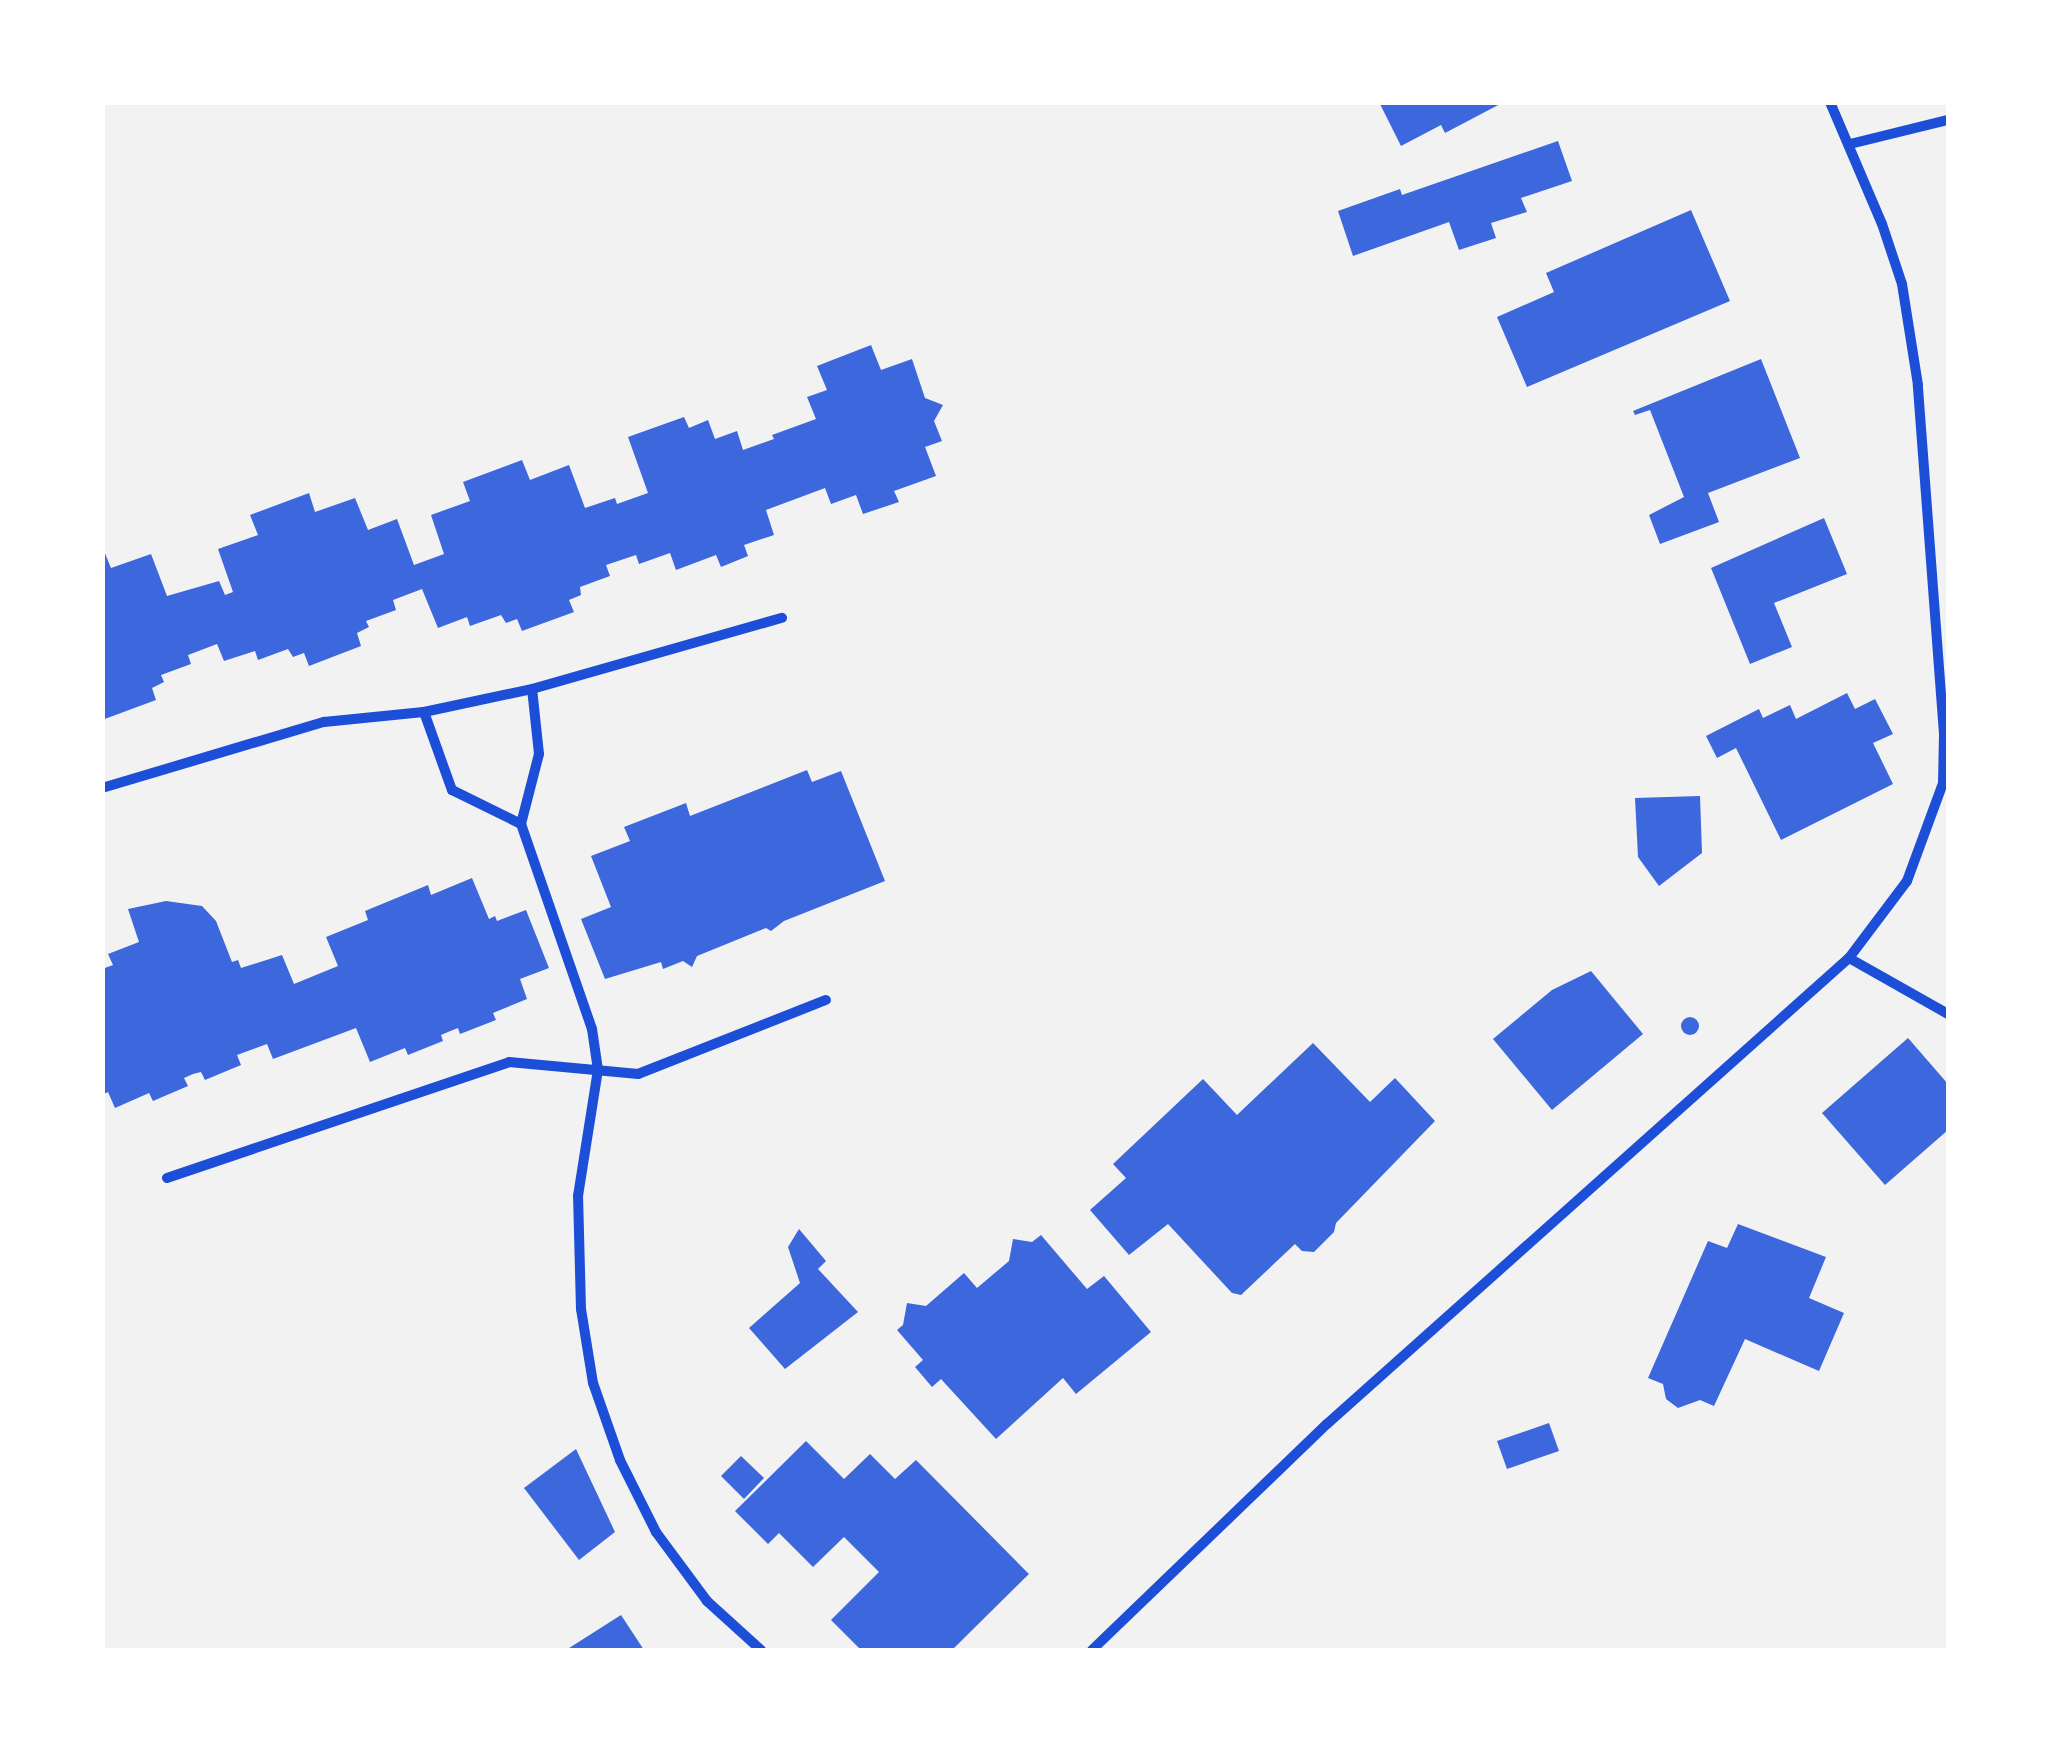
<!DOCTYPE html>
<style>
body{margin:0}
#map{position:relative;width:2051px;height:1753px;overflow:hidden;background:#f2f2f2;font-family:Georgia,serif}
div>[style]{position:absolute}
.building>*{inset:0;background:#3d67dc}
.round{border-radius:50%}
.minor>*{height:10px;margin:-5px;padding:0 5px;transform-origin:5px;border-radius:5px;background:#1d4ed8}
span{translate:-50% -50%;white-space:nowrap;text-align:center;line-height:1.15;-webkit-text-stroke:8px #fff;paint-order:stroke}
.frame{position:absolute;inset:0;border:105px solid #fff;pointer-events:none}
</style>
<div id="map">
<div class="building">
<div style="clip-path:polygon(1379px 102px,1504px 102px,1445px 133px,1441px 125px,1401px 146px)"></div>
<div style="clip-path:polygon(1558px 141px,1572px 181px,1521px 198px,1527px 212px,1491px 223px,1496px 238px,1459px 250px,1449px 222px,1353px 256px,1338px 211px,1400px 189px,1402px 195px)"></div>
<div style="clip-path:polygon(1691px 210px,1730px 301px,1527px 387px,1497px 317px,1554px 292px,1546px 273px)"></div>
<div style="clip-path:polygon(871px 345px,881px 370px,912px 359px,925px 398px,943px 405px,934px 421px,942px 441px,925px 447px,936px 476px,894px 491px,899px 502px,863px 514px,856px 495px,831px 504px,825px 488px,766px 510px,774px 535px,744px 545px,748px 556px,721px 567px,716px 555px,676px 570px,670px 553px,639px 564px,636px 555px,606px 565px,610px 576px,580px 587px,581px 595px,569px 600px,574px 612px,522px 631px,517px 619px,506px 623px,501px 615px,470px 626px,467px 617px,438px 628px,422px 589px,393px 600px,396px 610px,366px 621px,369px 627px,357px 633px,361px 646px,309px 666px,304px 653px,293px 657px,288px 649px,258px 660px,255px 651px,224px 661px,217px 644px,188px 655px,191px 664px,161px 675px,164px 682px,152px 688px,156px 700px,102px 720px,102px 546px,111px 568px,151px 554px,167px 596px,219px 581px,225px 595px,233px 592px,218px 549px,258px 535px,250px 515px,309px 493px,315px 512px,355px 498px,368px 530px,397px 519px,414px 565px,444px 554px,431px 515px,470px 501px,463px 482px,522px 460px,530px 480px,569px 465px,585px 508px,615px 498px,617px 504px,648px 493px,628px 437px,684px 417px,689px 428px,708px 420px,715px 439px,737px 431px,743px 450px,774px 439px,772px 435px,816px 419px,807px 397px,827px 390px,817px 366px)"></div>
<div style="clip-path:polygon(1761px 359px,1800px 458px,1708px 493px,1719px 522px,1660px 544px,1649px 515px,1684px 497px,1650px 410px,1635px 415px,1633px 411px)"></div>
<div style="clip-path:polygon(1824px 518px,1847px 574px,1774px 603px,1792px 647px,1750px 664px,1711px 568px)"></div>
<div style="clip-path:polygon(1847px 693px,1855px 709px,1875px 699px,1893px 734px,1873px 743px,1893px 784px,1781px 840px,1736px 748px,1717px 758px,1706px 736px,1759px 709px,1763px 718px,1790px 705px,1796px 719px)"></div>
<div style="clip-path:polygon(807px 770px,812px 782px,841px 771px,885px 881px,784px 921px,771px 931px,766px 928px,697px 956px,692px 967px,683px 961px,663px 969px,661px 962px,605px 979px,581px 919px,611px 907px,591px 856px,630px 841px,624px 827px,686px 803px,690px 816px)"></div>
<div style="clip-path:polygon(1700px 796px,1702px 853px,1659px 886px,1638px 857px,1635px 798px)"></div>
<div style="clip-path:polygon(472px 878px,489px 919px,495px 916px,497px 921px,526px 910px,549px 968px,520px 979px,527px 999px,493px 1013px,496px 1020px,460px 1034px,458px 1028px,448px 1032px,441px 1035px,443px 1041px,408px 1055px,405px 1048px,370px 1062px,356px 1028px,273px 1059px,267px 1044px,237px 1055px,241px 1065px,205px 1080px,201px 1072px,193px 1074px,184px 1078px,188px 1086px,153px 1101px,149px 1093px,115px 1108px,108px 1092px,102px 1095px,102px 969px,113px 965px,108px 954px,139px 942px,128px 909px,166px 901px,202px 906px,216px 921px,232px 962px,238px 960px,241px 968px,282px 955px,294px 984px,338px 966px,326px 937px,368px 920px,365px 911px,428px 885px,431px 895px)"></div>
<div style="clip-path:polygon(1591px 971px,1643px 1034px,1552px 1110px,1493px 1039px,1552px 990px)"></div>
<div class="round" style="left:1681px;top:1017px;width:18px;height:18px"></div>
<div style="clip-path:polygon(1908px 1038px,1948px 1084px,1948px 1130px,1885px 1185px,1822px 1113px)"></div>
<div style="clip-path:polygon(1313px 1043px,1370px 1102px,1395px 1078px,1435px 1121px,1336px 1223px,1334px 1232px,1314px 1252px,1302px 1251px,1295px 1244px,1241px 1295px,1232px 1293px,1168px 1224px,1129px 1255px,1090px 1210px,1126px 1178px,1113px 1164px,1203px 1079px,1237px 1115px)"></div>
<div style="clip-path:polygon(1738px 1224px,1826px 1257px,1809px 1298px,1844px 1313px,1819px 1371px,1745px 1339px,1714px 1406px,1700px 1400px,1678px 1408px,1666px 1399px,1663px 1384px,1648px 1378px,1708px 1241px,1727px 1248px)"></div>
<div style="clip-path:polygon(799px 1229px,826px 1261px,818px 1269px,858px 1312px,785px 1369px,749px 1328px,800px 1283px,788px 1247px)"></div>
<div style="clip-path:polygon(1041px 1235px,1087px 1289px,1104px 1276px,1151px 1332px,1076px 1394px,1063px 1378px,996px 1439px,941px 1379px,932px 1387px,915px 1367px,923px 1360px,897px 1330px,903px 1325px,907px 1303px,926px 1306px,964px 1273px,977px 1288px,1009px 1261px,1013px 1239px,1032px 1242px)"></div>
<div style="clip-path:polygon(1549px 1423px,1559px 1451px,1507px 1469px,1497px 1441px)"></div>
<div style="clip-path:polygon(806px 1441px,844px 1479px,870px 1454px,895px 1479px,916px 1460px,1029px 1574px,952px 1650px,861px 1650px,831px 1620px,879px 1572px,844px 1537px,813px 1567px,779px 1533px,768px 1544px,735px 1511px)"></div>
<div style="clip-path:polygon(576px 1449px,615px 1532px,579px 1560px,524px 1488px)"></div>
<div style="clip-path:polygon(741px 1456px,764px 1478px,744px 1499px,721px 1476px)"></div>
<div style="clip-path:polygon(621px 1615px,644px 1650px,566px 1650px)"></div>
</div>
<div class="minor">
<div style="left:1850px;top:144px;width:101px;rotate:-13.8deg"></div>
<div style="left:424px;top:712px;width:83px;rotate:70.3deg"></div>
<div style="left:452px;top:790px;width:77px;rotate:26.2deg"></div>
<div style="left:102px;top:788px;width:232px;rotate:-16.6deg"></div>
<div style="left:324px;top:722px;width:100px;rotate:-5.7deg"></div>
<div style="left:424px;top:712px;width:110px;rotate:-12deg"></div>
<div style="left:1849px;top:958px;width:114px;rotate:29.5deg"></div>
<div style="left:167px;top:1178px;width:361px;rotate:-18.7deg"></div>
<div style="left:509px;top:1062px;width:130px;rotate:5.3deg"></div>
<div style="left:638px;top:1074px;width:202px;rotate:-21.5deg"></div>
<div style="left:761px;top:1650px;width:73px;rotate:-137.8deg"></div>
<div style="left:707px;top:1601px;width:86px;rotate:-126.5deg"></div>
<div style="left:656px;top:1532px;width:80px;rotate:-116.6deg"></div>
<div style="left:620px;top:1460px;width:82px;rotate:-109.3deg"></div>
<div style="left:593px;top:1383px;width:75px;rotate:-99.2deg"></div>
<div style="left:581px;top:1309px;width:113px;rotate:-91.5deg"></div>
<div style="left:578px;top:1196px;width:128px;rotate:-81deg"></div>
<div style="left:598px;top:1070px;width:41px;rotate:-98.3deg"></div>
<div style="left:592px;top:1029px;width:217px;rotate:-109.1deg"></div>
<div style="left:521px;top:824px;width:72px;rotate:-75.6deg"></div>
<div style="left:539px;top:754px;width:65px;rotate:-96.1deg"></div>
<div style="left:532px;top:689px;width:260px;rotate:-15.9deg"></div>
<div style="left:1092px;top:1650px;width:326px;rotate:-43.9deg"></div>
<div style="left:1327px;top:1424px;width:700px;rotate:-41.76deg"></div>
<div style="left:1849px;top:958px;width:96px;rotate:-53deg"></div>
<div style="left:1907px;top:881px;width:104px;rotate:-69.8deg"></div>
<div style="left:1943px;top:783px;width:49px;rotate:-88.8deg"></div>
<div style="left:1944px;top:734px;width:350px;rotate:-94.3deg"></div>
<div style="left:1918px;top:385px;width:102px;rotate:-99deg"></div>
<div style="left:1902px;top:284px;width:63px;rotate:-108.4deg"></div>
<div style="left:1882px;top:224px;width:133px;rotate:-113.1deg"></div>
</div>
<div class="frame"></div>
</div>
